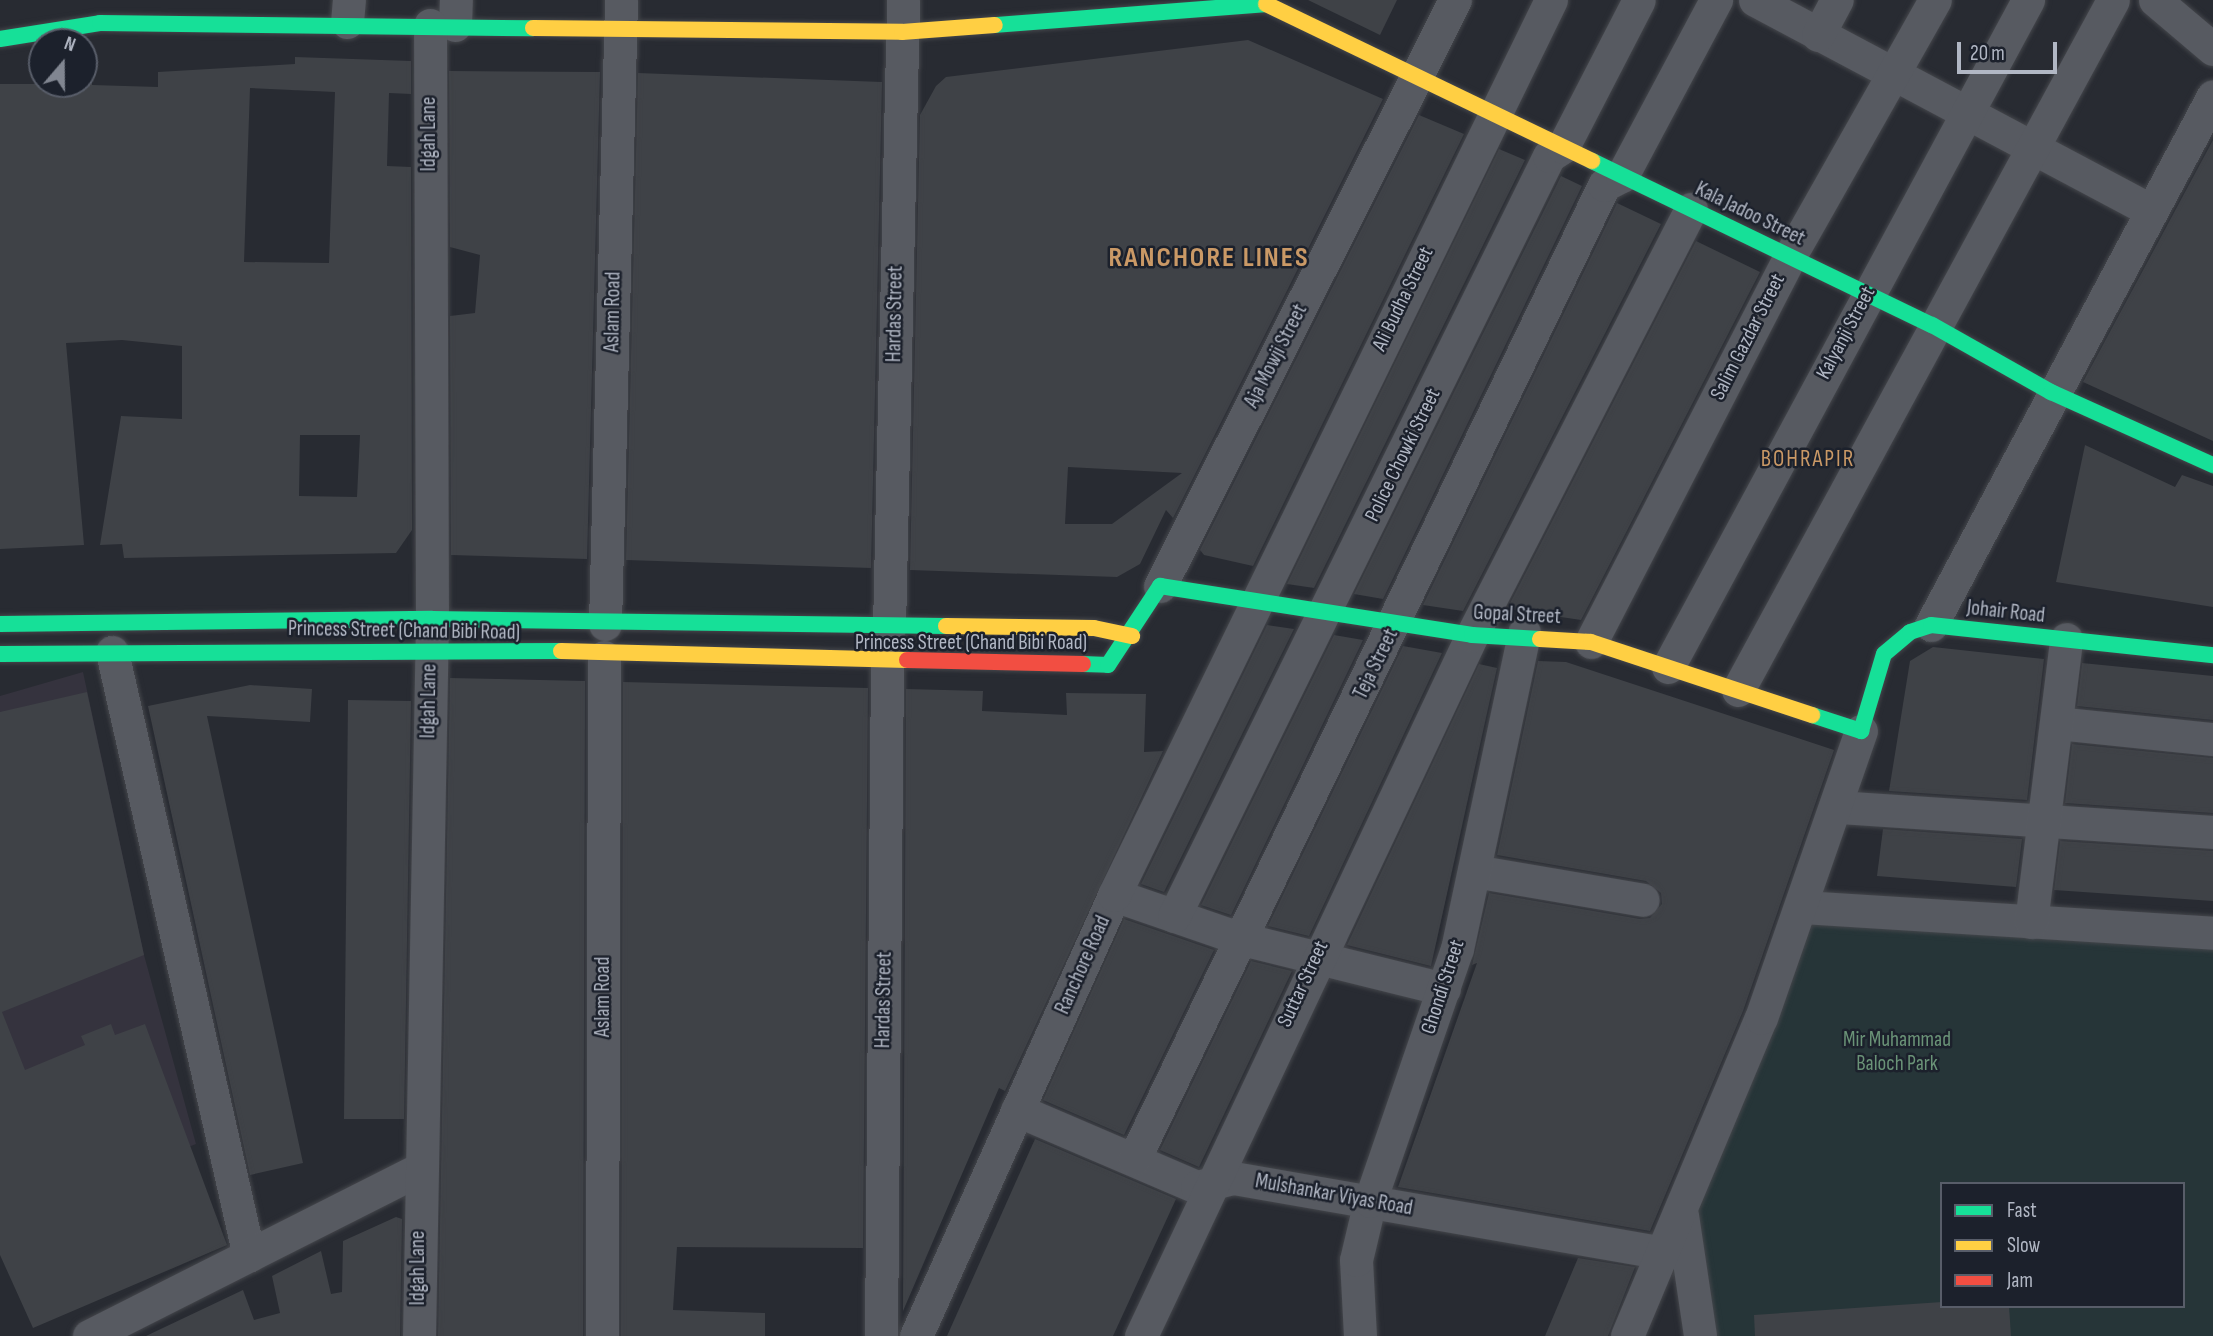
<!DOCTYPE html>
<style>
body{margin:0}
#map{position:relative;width:2213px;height:1336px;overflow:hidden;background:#282b32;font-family:"Sofia Sans Condensed",sans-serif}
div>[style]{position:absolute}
.medical>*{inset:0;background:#35333e}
.green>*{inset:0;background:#263538}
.building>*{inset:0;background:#3f4247}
.roads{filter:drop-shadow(0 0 2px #44464b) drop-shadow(0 0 2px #44464b)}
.street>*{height:33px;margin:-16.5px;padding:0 16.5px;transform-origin:16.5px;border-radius:16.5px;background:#575a61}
.fast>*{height:16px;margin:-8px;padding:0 8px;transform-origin:8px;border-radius:8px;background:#16e098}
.slow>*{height:16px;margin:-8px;padding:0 8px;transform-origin:8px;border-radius:8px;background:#ffcf43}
.jam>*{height:16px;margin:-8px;padding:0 8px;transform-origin:8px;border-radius:8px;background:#f24e42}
span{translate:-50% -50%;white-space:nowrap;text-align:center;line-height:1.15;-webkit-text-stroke:5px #1c212c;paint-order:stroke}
.street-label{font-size:21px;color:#b1b7c4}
.park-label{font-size:21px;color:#6a9377}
.neighbourhood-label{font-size:23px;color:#ca9966;letter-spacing:2px}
.district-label{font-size:28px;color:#ca9966;font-weight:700;letter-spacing:2px}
.legend{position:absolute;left:1940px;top:1182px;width:245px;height:126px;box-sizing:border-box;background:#1c212c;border:2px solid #585d69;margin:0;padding:9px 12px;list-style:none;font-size:21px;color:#b1b7c4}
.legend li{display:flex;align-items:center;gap:14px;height:35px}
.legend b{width:35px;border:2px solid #585d69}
.north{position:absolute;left:28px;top:28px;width:70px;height:70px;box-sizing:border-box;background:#1c212c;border:2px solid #585d69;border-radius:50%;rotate:20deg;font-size:19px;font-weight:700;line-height:28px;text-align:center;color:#b1b7c4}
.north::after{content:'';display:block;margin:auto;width:24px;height:32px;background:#818691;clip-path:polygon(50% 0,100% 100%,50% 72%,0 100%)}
.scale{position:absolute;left:1957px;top:42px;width:100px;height:32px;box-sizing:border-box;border:4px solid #b1b7c4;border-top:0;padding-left:9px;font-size:21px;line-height:24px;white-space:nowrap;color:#b1b7c4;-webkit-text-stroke:5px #1c212c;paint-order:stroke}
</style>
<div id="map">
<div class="medical">
<div style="clip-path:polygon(83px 672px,144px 955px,196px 1144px,0 1221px,0 696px)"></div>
</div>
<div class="green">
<div style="clip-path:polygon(evenodd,1803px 907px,2213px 933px,2213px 1336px,1700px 1336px,1683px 1215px,1803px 907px,1942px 1184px,2183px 1184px,2183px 1306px,1942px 1306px,1942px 1184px)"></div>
</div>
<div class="building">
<div style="clip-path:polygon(1308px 0,1397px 0,1380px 35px)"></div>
<div style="clip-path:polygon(evenodd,1248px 40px,1383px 99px,1173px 518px,1166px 510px,1140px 564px,1117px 577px,910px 570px,920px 115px,936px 86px,946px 77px,1248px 40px,1068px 467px,1182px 473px,1112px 524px,1065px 524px,1068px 467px)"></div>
<div style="clip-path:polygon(evenodd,295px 57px,411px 61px,411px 94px,389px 93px,387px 166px,411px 167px,412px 530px,396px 553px,124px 558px,122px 544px,100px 545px,121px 416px,182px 419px,182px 346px,122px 340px,66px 343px,84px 545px,0 549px,0 84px,84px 84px,91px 78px,92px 85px,158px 87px,158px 72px,295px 64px,295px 57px,250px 88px,335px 92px,329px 263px,244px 262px,250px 88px,295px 57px,300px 435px,360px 435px,357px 497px,299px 496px,300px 435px)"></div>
<div style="clip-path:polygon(449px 71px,600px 72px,587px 559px,451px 555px,450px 316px,475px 313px,480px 255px,450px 247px)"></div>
<div style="clip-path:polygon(638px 73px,882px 82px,871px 568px,626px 560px)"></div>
<div style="clip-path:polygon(1419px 115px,1464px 134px,1253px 566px,1204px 555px,1200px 550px)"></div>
<div style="clip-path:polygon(2213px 140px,2213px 441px,2083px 382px)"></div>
<div style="clip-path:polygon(1499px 149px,1525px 160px,1314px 588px,1287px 584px)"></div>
<div style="clip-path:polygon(1561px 176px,1582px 186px,1383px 599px,1354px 594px)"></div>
<div style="clip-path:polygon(1617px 203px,1661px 224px,1463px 611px,1423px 605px)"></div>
<div style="clip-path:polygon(1696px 241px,1760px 272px,1581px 620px,1507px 609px)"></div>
<div style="clip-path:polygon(2085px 445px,2175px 487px,2182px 475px,2213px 486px,2213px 607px,2056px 582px)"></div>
<div style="clip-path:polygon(1267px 625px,1294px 629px,1164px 892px,1141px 884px)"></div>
<div style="clip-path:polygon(1334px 635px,1363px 640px,1231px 915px,1201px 905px)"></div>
<div style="clip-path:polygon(1403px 646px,1442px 653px,1309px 936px,1268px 926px)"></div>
<div style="clip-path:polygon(1933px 647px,2044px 659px,2027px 800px,1889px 791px,1910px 661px)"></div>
<div style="clip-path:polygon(1538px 661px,1566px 662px,1834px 750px,1743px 1011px,1650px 1231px,1398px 1187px,1477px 963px,1472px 965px,1489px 893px,1640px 919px,1650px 918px,1662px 904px,1661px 893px,1646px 881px,1497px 855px)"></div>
<div style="clip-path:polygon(2082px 663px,2213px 676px,2213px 720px,2077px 706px)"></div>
<div style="clip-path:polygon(1479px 664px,1497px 668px,1431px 966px,1347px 945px)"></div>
<div style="clip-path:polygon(450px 678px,585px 681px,583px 1336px,438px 1336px)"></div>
<div style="clip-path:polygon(623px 682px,868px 688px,863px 1248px,677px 1247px,673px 1310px,765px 1313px,765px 1336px,621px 1336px)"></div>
<div style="clip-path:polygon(250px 685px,312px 689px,310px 722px,207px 716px,303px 1163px,250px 1175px,148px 706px)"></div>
<div style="clip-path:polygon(906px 689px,983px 691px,982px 711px,1067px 715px,1066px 693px,1146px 694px,1144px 752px,1163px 751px,1005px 1091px,999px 1088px,903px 1311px)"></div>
<div style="clip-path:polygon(87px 692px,144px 955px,2px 1012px,25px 1070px,85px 1045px,81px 1036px,111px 1024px,115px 1035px,145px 1024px,227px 1245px,33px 1328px,0 1255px,0 712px)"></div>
<div style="clip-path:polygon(348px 700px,411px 701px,404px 1119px,344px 1119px)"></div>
<div style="clip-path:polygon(2072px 744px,2213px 758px,2213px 813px,2065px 803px)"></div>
<div style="clip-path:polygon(1883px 829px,2022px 839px,2016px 887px,1877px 876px)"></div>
<div style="clip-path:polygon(2060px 841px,2213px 851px,2213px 901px,2054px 890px)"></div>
<div style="clip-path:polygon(1124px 919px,1214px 950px,1124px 1135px,1043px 1100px)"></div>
<div style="clip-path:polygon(1251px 961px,1292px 971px,1199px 1167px,1160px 1150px)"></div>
<div style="clip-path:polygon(1035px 1139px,1176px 1199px,1113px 1336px,947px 1336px)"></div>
<div style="clip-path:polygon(396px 1217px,402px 1219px,400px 1336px,146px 1336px,243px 1290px,254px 1320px,280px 1313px,272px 1276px,321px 1251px,331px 1294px,342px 1292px,343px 1241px)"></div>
<div style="clip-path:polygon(1578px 1258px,1635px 1267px,1608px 1336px,1545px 1336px)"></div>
<div style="clip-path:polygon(1942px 1302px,2009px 1306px,2011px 1336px,1755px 1336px,1754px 1315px)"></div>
</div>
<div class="roads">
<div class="street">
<div style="left:1755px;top:0;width:447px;rotate:28deg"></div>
<div style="left:2155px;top:0;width:76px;rotate:40.2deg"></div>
<div style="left:347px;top:22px;width:22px;rotate:-85deg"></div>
<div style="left:455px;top:25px;width:25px;rotate:-88deg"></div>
<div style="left:1818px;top:35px;width:40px;rotate:-62deg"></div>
<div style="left:1160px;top:586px;width:656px;rotate:-63.28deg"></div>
<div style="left:605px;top:624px;width:624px;rotate:-88.53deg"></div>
<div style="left:1931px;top:625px;width:599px;rotate:-61.94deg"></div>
<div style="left:889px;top:628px;width:628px;rotate:-88.72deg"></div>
<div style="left:1591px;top:642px;width:434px;rotate:-62.7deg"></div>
<div style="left:1790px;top:256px;width:294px;rotate:-60.5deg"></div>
<div style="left:112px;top:652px;width:619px;rotate:77.22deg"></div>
<div style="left:1668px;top:667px;width:758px;rotate:-61.64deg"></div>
<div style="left:1738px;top:690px;width:785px;rotate:-61.48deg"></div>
<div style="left:2057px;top:723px;width:157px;rotate:5.9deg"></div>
<div style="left:1838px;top:807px;width:376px;rotate:3.8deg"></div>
<div style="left:1474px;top:871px;width:171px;rotate:9.7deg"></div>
<div style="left:1114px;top:895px;width:135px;rotate:19deg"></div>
<div style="left:1242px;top:939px;width:208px;rotate:13.9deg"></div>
<div style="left:1803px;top:907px;width:411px;rotate:3.6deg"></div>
<div style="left:1174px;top:916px;width:847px;rotate:-63.74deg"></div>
<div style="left:1549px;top:156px;width:17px;rotate:-33deg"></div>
<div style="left:1563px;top:147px;width:165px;rotate:-62.7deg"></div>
<div style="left:2031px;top:922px;width:285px;rotate:-82.9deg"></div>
<div style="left:1017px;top:1110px;width:196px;rotate:23.2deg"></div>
<div style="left:1197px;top:1187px;width:38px;rotate:-14deg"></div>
<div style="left:1234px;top:1178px;width:436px;rotate:9.9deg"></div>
<div style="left:1134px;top:1159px;width:1081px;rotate:-64.24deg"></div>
<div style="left:1604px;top:185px;width:20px;rotate:-27deg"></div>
<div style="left:1622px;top:176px;width:200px;rotate:-61.9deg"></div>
<div style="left:1682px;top:1215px;width:122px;rotate:81.5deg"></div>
<div style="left:89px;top:1336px;width:369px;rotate:-26.8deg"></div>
<div style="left:419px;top:1336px;width:717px;rotate:-88.96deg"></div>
<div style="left:432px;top:619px;width:594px;rotate:-90.19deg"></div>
<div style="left:602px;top:1336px;width:679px;rotate:-89.83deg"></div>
<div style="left:881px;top:1336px;width:672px;rotate:-89.49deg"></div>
<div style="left:916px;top:1336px;width:483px;rotate:-65.8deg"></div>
<div style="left:1114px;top:895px;width:996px;rotate:-63.98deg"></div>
<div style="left:1141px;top:1336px;width:775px;rotate:-64.72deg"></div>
<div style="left:1472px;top:635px;width:479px;rotate:-62.8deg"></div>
<div style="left:1360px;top:1336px;width:76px;rotate:-93deg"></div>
<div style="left:1356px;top:1260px;width:61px;rotate:-76.7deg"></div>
<div style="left:1370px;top:1201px;width:267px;rotate:-71deg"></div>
<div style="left:1457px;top:949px;width:323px;rotate:-78deg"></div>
<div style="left:1627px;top:1336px;width:345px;rotate:-67.2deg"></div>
<div style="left:1761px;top:1018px;width:304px;rotate:-70.8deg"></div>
</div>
<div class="fast">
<div style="left:995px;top:25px;width:272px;rotate:-4.4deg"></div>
<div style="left:0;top:39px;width:101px;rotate:-9.1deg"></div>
<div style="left:100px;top:23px;width:433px;rotate:0.7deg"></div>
<div style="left:1592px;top:161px;width:377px;rotate:25.8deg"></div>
<div style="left:1932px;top:325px;width:137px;rotate:29.4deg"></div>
<div style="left:2051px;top:392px;width:178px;rotate:24.3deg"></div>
<div style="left:0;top:624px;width:432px;rotate:-0.7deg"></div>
<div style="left:432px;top:619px;width:514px;rotate:0.78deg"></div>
<div style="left:0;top:654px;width:561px;rotate:-0.31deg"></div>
<div style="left:1083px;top:664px;width:25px;rotate:2deg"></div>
<div style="left:1108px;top:665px;width:95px;rotate:-56.6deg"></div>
<div style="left:1160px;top:586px;width:316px;rotate:8.9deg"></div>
<div style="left:1472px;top:635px;width:68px;rotate:3.4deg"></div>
<div style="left:1812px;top:715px;width:52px;rotate:18.1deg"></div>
<div style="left:1861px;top:731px;width:80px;rotate:-73.4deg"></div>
<div style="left:1884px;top:654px;width:34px;rotate:-40deg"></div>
<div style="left:1910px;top:632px;width:22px;rotate:-18deg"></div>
<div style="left:1931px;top:625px;width:284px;rotate:6.1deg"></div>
</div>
<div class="slow">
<div style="left:1266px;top:4px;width:362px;rotate:25.7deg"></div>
<div style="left:533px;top:28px;width:369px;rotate:0.6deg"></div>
<div style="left:902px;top:32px;width:93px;rotate:-4.3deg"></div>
<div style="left:946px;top:626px;width:148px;rotate:0.8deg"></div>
<div style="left:1094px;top:628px;width:39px;rotate:12deg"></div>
<div style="left:1540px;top:639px;width:51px;rotate:3.4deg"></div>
<div style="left:1591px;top:642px;width:233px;rotate:18.3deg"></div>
<div style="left:561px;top:651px;width:346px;rotate:1.5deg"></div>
</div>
<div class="jam">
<div style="left:907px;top:660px;width:176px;rotate:1.3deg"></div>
</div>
</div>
<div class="street-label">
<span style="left:429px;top:134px;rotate:-90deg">Idgah Lane</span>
<span style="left:1750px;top:214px;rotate:26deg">Kala Jadoo Street</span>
<span style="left:1403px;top:299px;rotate:-64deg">Ali Budha Street</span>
<span style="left:613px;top:312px;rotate:-89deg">Aslam Road</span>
<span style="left:895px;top:314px;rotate:-89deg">Hardas Street</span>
<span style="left:1846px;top:333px;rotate:-62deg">Kalyanji Street</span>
<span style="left:1748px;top:337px;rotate:-63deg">Salim Gazdar Street</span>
<span style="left:1276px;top:356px;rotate:-63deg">Aja Mowji Street</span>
<span style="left:1403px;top:455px;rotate:-64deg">Police Chowki Street</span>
<span style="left:2006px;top:612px;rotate:6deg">Johair Road</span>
<span style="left:1517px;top:615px;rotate:3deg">Gopal Street</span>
<span style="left:404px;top:631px;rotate:1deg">Princess Street (Chand Bibi Road)</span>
<span style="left:971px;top:643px">Princess Street (Chand Bibi Road)</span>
<span style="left:1376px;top:664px;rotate:-64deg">Teja Street</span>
<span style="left:429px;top:701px;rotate:-89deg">Idgah Lane</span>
<span style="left:1083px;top:965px;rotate:-66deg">Ranchore Road</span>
<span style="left:1303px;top:984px;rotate:-65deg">Suttar Street</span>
<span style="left:1443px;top:987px;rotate:-72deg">Ghondi Street</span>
<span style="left:603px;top:997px;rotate:-90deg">Aslam Road</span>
<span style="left:884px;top:1000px;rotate:-89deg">Hardas Street</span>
<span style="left:1334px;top:1195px;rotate:10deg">Mulshankar Viyas Road</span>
<span style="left:418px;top:1268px;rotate:-90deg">Idgah Lane</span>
</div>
<div class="park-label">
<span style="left:1897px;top:1052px">Mir Muhammad<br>Baloch Park</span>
</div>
<div class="neighbourhood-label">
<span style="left:1808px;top:459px">BOHRAPIR</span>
</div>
<div class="district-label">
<span style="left:1209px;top:258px">RANCHORE LINES</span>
</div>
<ul class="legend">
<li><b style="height:9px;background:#16e098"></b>Fast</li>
<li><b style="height:9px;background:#ffcf43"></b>Slow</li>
<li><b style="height:9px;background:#f24e42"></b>Jam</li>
</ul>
<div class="north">N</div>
<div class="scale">20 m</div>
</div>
